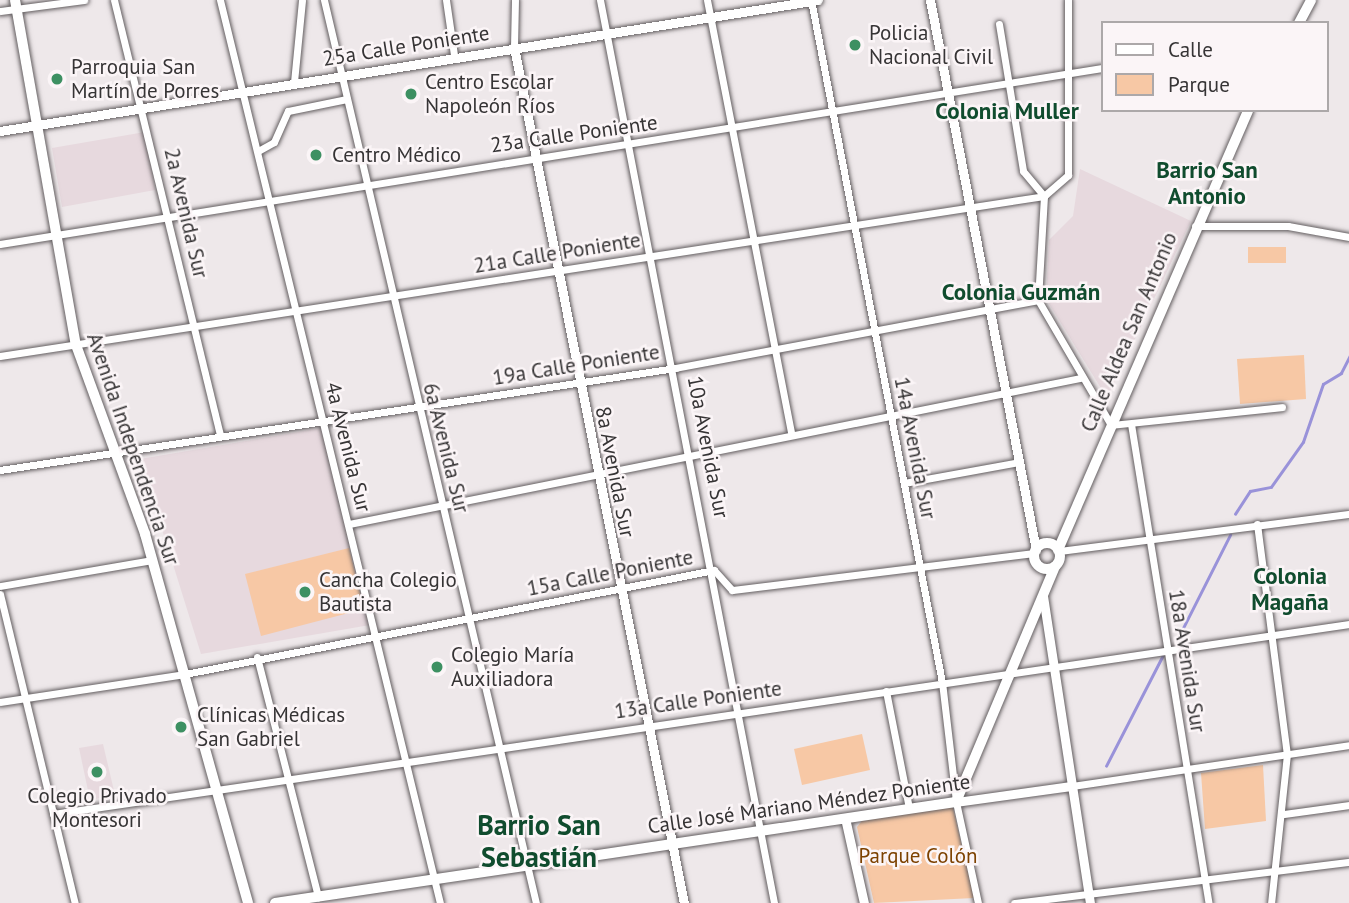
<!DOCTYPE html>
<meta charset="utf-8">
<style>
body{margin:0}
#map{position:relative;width:1349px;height:903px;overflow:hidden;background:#eee8ea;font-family:"PT Sans",sans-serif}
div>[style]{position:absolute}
.built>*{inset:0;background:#e7d9de}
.green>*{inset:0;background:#f7c8a5}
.stream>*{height:2.5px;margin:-1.25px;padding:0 1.25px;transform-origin:1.25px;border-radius:1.25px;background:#9992d9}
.roads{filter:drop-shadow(0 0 2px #635e60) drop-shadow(0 0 2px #635e60)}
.minor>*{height:7px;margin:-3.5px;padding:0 3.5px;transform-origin:3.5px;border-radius:3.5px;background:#fff}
.tertiary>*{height:9px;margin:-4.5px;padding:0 4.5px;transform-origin:4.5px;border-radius:4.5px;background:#fff}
.secondary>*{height:10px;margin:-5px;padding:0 5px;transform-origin:5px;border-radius:5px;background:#fff}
.primary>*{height:10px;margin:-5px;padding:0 5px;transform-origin:5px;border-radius:5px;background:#fff}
.primary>.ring{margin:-5px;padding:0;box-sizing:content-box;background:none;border:10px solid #fff;border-radius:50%}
.dots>*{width:19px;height:19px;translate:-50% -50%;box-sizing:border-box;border:4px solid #fbf5f7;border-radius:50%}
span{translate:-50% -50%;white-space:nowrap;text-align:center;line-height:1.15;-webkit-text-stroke:5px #fbf5f7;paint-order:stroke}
.poi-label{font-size:21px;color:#363435}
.left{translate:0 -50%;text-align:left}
.street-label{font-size:21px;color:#363435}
.park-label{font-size:21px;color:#7d4200}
.neighbourhood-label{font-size:23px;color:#104c2e;font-weight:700}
.district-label{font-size:28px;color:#104c2e;font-weight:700}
.legend{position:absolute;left:1101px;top:21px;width:228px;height:91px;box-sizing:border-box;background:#fbf5f7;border:2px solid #aca8a9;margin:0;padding:9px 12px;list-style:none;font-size:21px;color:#363435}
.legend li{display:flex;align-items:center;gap:14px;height:35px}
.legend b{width:35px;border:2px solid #aca8a9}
</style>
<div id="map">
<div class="built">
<div style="clip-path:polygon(145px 132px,155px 190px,62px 207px,52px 148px)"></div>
<div style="clip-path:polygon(1080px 169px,1191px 221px,1107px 398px,1046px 299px,1049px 240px,1073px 216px)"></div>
<div style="clip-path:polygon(321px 428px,370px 625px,201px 654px,140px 459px)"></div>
<div style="clip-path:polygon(103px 744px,115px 795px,90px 800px,79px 748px)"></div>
</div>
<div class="green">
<div style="clip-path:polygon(1248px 247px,1286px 247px,1286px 263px,1248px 263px)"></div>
<div style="clip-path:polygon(1304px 355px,1306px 399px,1240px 404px,1237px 359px)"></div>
<div style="clip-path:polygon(349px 548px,364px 609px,261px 636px,245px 574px)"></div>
<div style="clip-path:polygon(862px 734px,870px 770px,802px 785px,794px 749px)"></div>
<div style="clip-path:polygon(1263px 765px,1266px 821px,1205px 829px,1201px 773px)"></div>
<div style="clip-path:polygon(952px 804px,974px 898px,874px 903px,857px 827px,865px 817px)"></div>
</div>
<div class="stream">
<div style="left:1235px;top:514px;width:27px;rotate:-57deg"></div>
<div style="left:1250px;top:491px;width:21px;rotate:-11deg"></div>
<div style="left:1271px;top:487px;width:55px;rotate:-54.6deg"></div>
<div style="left:1303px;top:442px;width:61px;rotate:-71deg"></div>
<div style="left:1323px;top:384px;width:21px;rotate:-31deg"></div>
<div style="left:1341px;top:373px;width:18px;rotate:-63deg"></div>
<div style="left:1180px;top:634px;width:111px;rotate:-63.2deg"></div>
<div style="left:1106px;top:766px;width:123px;rotate:-62.8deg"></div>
</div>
<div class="roads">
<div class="minor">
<div style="left:114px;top:0;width:448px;rotate:76.3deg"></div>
<div style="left:220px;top:0;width:929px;rotate:76.31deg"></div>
<div style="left:324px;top:0;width:928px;rotate:76.79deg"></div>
<div style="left:446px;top:0;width:56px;rotate:81.7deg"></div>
<div style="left:600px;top:0;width:920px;rotate:79.09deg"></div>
<div style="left:707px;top:0;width:442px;rotate:79deg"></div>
<div style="left:811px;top:0;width:694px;rotate:79.13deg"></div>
<div style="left:942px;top:682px;width:121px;rotate:83.3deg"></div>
<div style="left:956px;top:802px;width:103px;rotate:77.7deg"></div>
<div style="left:0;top:11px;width:85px;rotate:-7.5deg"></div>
<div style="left:999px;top:24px;width:149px;rotate:80.7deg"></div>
<div style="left:1023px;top:171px;width:33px;rotate:50deg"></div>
<div style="left:514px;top:47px;width:47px;rotate:-88.8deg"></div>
<div style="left:294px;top:82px;width:82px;rotate:-84.4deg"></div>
<div style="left:258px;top:151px;width:18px;rotate:-29deg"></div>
<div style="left:274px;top:142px;width:34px;rotate:-66deg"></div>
<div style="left:288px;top:111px;width:60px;rotate:-11.5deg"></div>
<div style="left:1044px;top:196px;width:104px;rotate:93.3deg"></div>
<div style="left:1038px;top:300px;width:145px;rotate:59.7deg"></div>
<div style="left:1111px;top:425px;width:172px;rotate:-6deg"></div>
<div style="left:1044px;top:196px;width:32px;rotate:-41deg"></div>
<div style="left:1068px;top:175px;width:175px;rotate:-90deg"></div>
<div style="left:1195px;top:226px;width:93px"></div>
<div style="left:1288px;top:226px;width:62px;rotate:10.2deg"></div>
<div style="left:0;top:244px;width:1116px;rotate:-9.07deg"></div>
<div style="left:0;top:356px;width:1056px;rotate:-8.71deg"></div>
<div style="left:1131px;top:424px;width:485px;rotate:80.8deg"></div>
<div style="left:0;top:470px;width:683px;rotate:-8.59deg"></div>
<div style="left:675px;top:368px;width:369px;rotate:-10.6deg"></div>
<div style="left:904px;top:483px;width:118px;rotate:-10.3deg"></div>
<div style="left:349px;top:524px;width:745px;rotate:-11.29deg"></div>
<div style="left:1257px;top:524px;width:232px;rotate:82.6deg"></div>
<div style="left:1287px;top:754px;width:150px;rotate:96.1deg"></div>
<div style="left:1059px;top:551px;width:292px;rotate:-7.3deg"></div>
<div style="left:714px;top:570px;width:27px;rotate:48deg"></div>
<div style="left:732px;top:590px;width:305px;rotate:-7deg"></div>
<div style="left:0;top:586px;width:154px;rotate:-9.7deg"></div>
<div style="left:0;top:594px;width:318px;rotate:76.4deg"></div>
<div style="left:257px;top:657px;width:248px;rotate:75.7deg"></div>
<div style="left:886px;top:691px;width:119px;rotate:78.9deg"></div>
<div style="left:0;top:702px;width:187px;rotate:-8.6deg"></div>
<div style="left:185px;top:674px;width:539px;rotate:-11.12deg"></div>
<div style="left:1072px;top:786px;width:280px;rotate:-8.4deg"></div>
<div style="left:53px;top:814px;width:1310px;rotate:-8.34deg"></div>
<div style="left:1284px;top:814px;width:66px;rotate:-7.9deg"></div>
<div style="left:1014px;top:903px;width:337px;rotate:-7deg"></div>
</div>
<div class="tertiary">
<div style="left:930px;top:0;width:560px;rotate:79.09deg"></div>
<div style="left:514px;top:47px;width:873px;rotate:78.77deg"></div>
<div style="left:0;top:131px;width:828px;rotate:-9.1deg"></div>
<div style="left:1043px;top:596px;width:311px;rotate:81.3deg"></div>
<div style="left:956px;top:802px;width:117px;rotate:-7.9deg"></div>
<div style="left:845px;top:818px;width:87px;rotate:77.4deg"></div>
</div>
<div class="secondary">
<div style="left:15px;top:0;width:350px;rotate:80deg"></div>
<div style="left:76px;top:345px;width:201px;rotate:69.9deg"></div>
<div style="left:145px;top:534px;width:383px;rotate:74.4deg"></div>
</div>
<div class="primary">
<div style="left:1299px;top:23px;width:26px;rotate:-62deg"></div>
<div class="ring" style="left:1034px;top:543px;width:16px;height:16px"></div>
<div style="left:1058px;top:550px;width:479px;rotate:-66.6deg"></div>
<div style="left:275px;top:903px;width:688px;rotate:-8.44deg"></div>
<div style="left:956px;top:802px;width:255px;rotate:-67.2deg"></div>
</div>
</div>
<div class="dots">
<div style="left:855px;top:45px;background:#3d9062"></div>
<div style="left:57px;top:79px;background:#3d9062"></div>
<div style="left:411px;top:94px;background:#3d9062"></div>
<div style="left:316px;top:155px;background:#3d9062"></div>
<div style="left:305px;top:592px;background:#3d9062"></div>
<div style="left:437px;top:667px;background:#3d9062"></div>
<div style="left:181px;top:727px;background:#3d9062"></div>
<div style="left:97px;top:772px;background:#3d9062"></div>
</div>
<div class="poi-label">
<span class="left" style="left:869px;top:45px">Policia<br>Nacional Civil</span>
<span class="left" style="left:71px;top:79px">Parroquia San<br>Martín de Porres</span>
<span class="left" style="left:425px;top:94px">Centro Escolar<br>Napoleón Ríos</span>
<span class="left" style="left:332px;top:155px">Centro Médico</span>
<span class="left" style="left:319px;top:592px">Cancha Colegio<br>Bautista</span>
<span class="left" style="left:451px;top:667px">Colegio María<br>Auxiliadora</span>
<span class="left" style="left:197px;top:727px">Clínicas Médicas<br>San Gabriel</span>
<span style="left:97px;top:808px">Colegio Privado<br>Montesori</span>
</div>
<div class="street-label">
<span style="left:406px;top:46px;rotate:-9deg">25a Calle Poniente</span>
<span style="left:574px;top:134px;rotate:-8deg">23a Calle Poniente</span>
<span style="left:186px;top:213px;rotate:77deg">2a Avenida Sur</span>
<span style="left:557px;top:253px;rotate:-9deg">21a Calle Poniente</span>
<span style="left:1129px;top:332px;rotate:-67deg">Calle Aldea San Antonio</span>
<span style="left:576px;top:365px;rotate:-9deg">19a Calle Poniente</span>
<span style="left:348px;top:447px;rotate:76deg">4a Avenida Sur</span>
<span style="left:708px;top:447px;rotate:79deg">10a Avenida Sur</span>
<span style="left:446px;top:448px;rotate:76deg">6a Avenida Sur</span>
<span style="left:915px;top:448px;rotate:79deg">14a Avenida Sur</span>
<span style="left:133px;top:449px;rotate:71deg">Avenida Independencia Sur</span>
<span style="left:615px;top:472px;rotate:79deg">8a Avenida Sur</span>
<span style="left:610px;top:573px;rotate:-11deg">15a Calle Poniente</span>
<span style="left:1187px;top:661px;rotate:81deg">18a Avenida Sur</span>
<span style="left:698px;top:700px;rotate:-8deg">13a Calle Poniente</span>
<span style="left:809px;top:804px;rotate:-8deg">Calle José Mariano Méndez Poniente</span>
</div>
<div class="park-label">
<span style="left:918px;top:856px">Parque Colón</span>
</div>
<div class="neighbourhood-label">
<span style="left:1007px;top:111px">Colonia Muller</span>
<span style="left:1207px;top:183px">Barrio San<br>Antonio</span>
<span style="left:1021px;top:292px">Colonia Guzmán</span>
<span style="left:1290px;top:589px">Colonia<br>Magaña</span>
</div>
<div class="district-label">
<span style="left:539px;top:841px">Barrio San<br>Sebastián</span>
</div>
<ul class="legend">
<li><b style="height:9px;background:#fff"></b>Calle</li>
<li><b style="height:19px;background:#f7c8a5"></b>Parque</li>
</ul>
</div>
